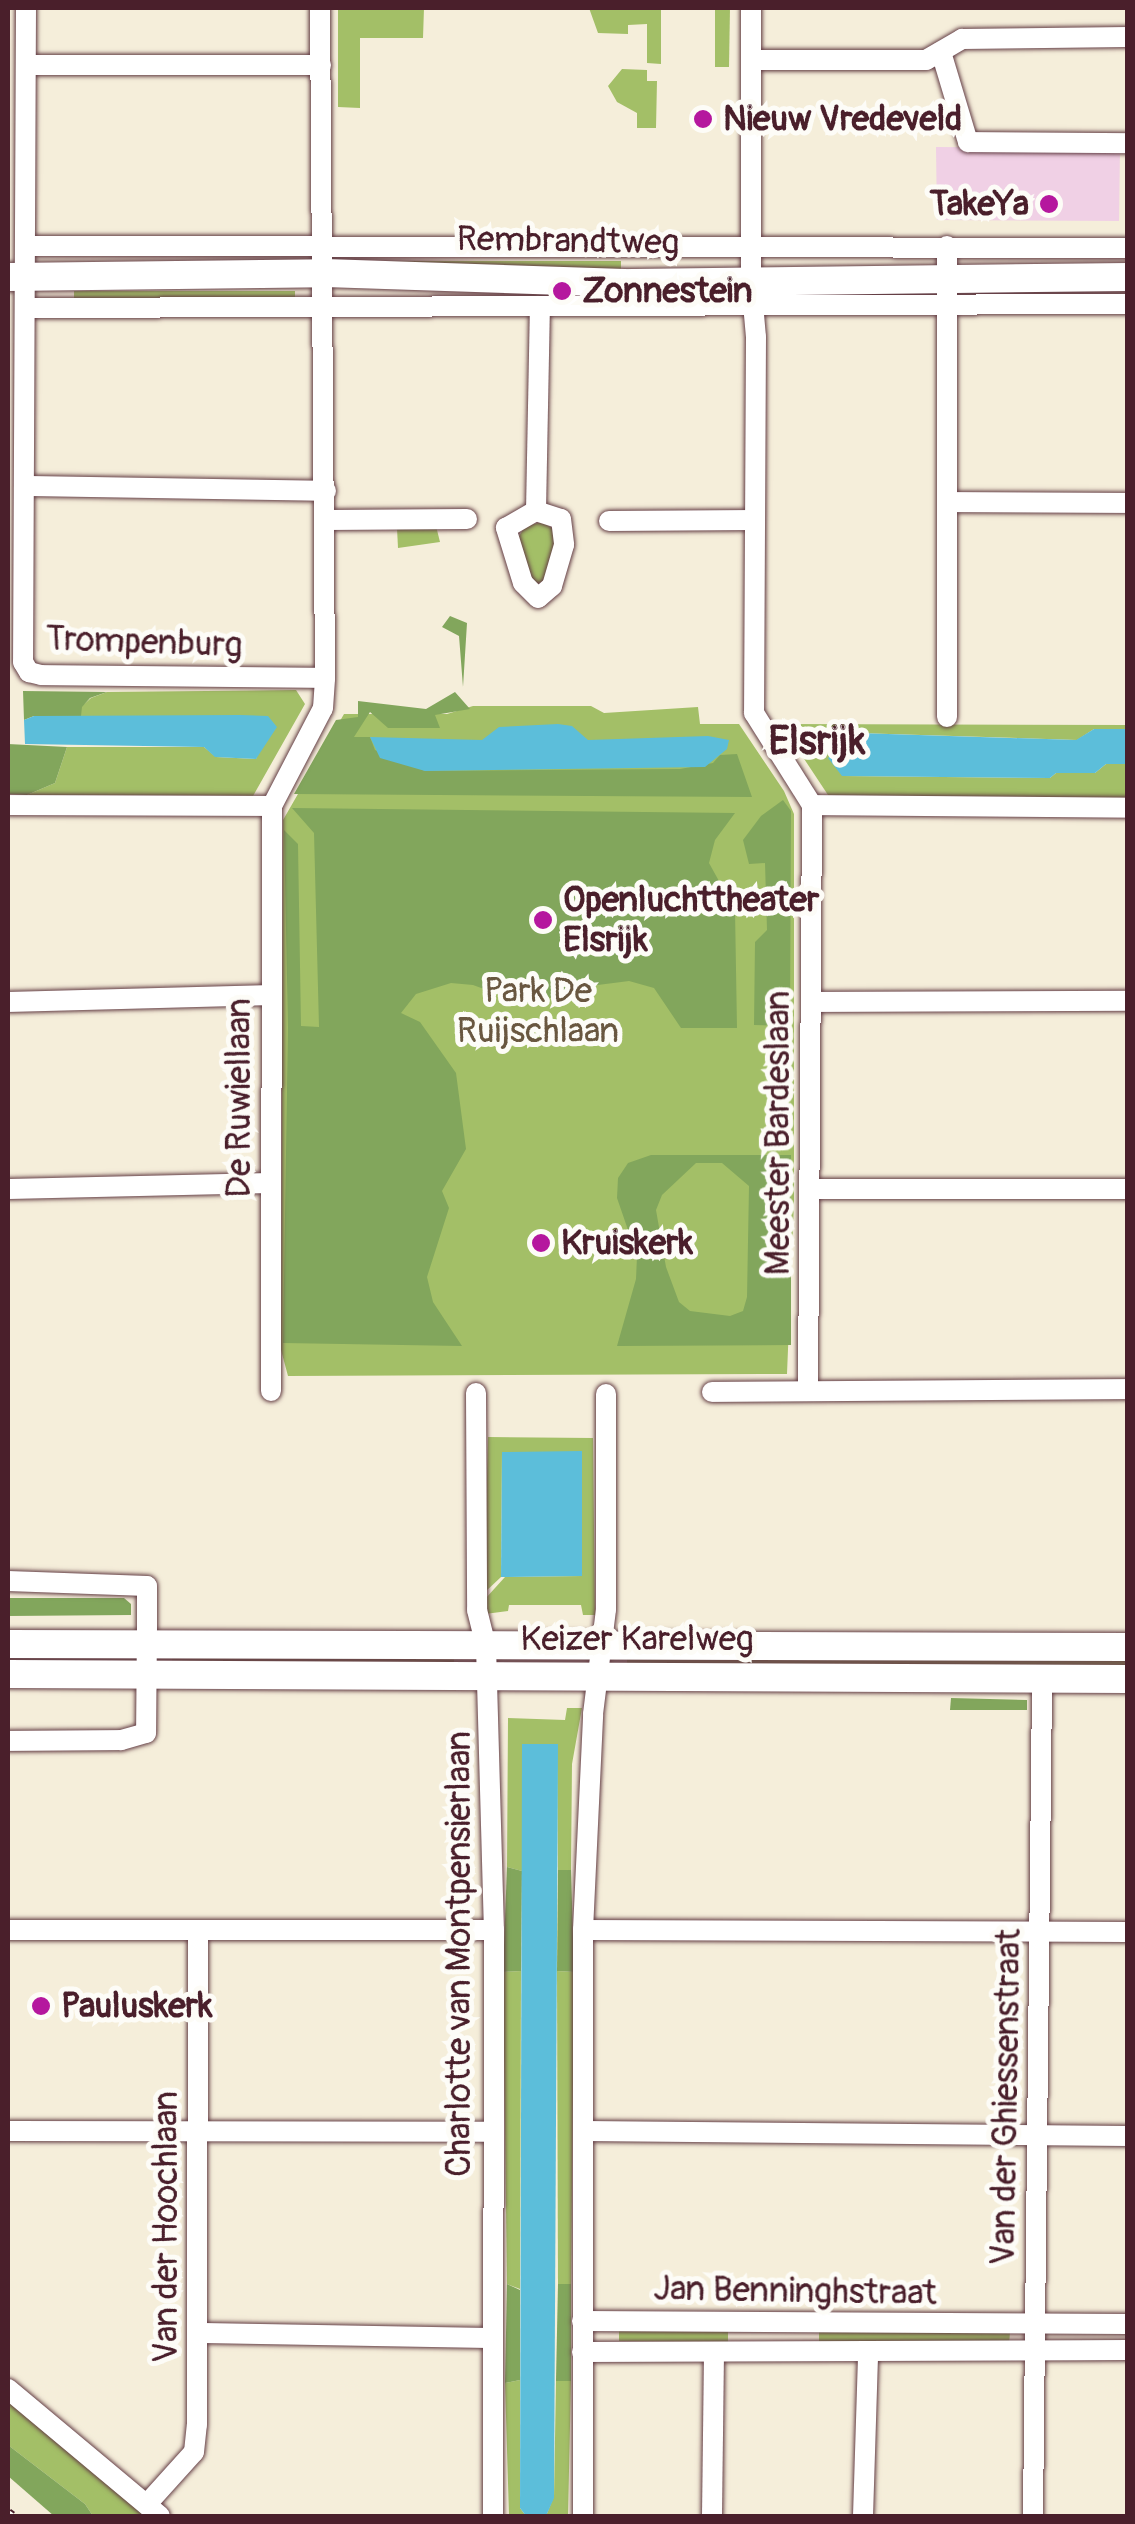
<!DOCTYPE html>
<style>
body{margin:0}
#map{position:relative;width:1135px;height:2524px;overflow:hidden;background:#f5eeda;font-family:Pangolin,sans-serif}
div>[style]{position:absolute}
.built>*{inset:0;background:#f0d0e5}
.green>*{inset:0;background:#a3bf67}
.forest>*{inset:0;background:#82a65c}
.water>*{inset:0;background:#5cbeda}
.roads{filter:drop-shadow(0 0 2px #643e45) drop-shadow(0 0 2px #643e45)}
.street>*{height:20px;margin:-10px;padding:0 10px;transform-origin:10px;border-radius:10px;background:#fff}
.secondary>*{height:28px;margin:-14px;padding:0 14px;transform-origin:14px;border-radius:14px;background:#fff}
.rail>*{height:10px;margin-top:-5px;transform-origin:0;background:repeating-linear-gradient(90deg,#fdfcf7 0 19px,#4a1f2b 0 38px);box-sizing:border-box;border-block:2px solid #4a1f2b}
.dots>*{width:28px;height:28px;translate:-50% -50%;box-sizing:border-box;border:5px solid #fdfcf7;border-radius:50%}
span{translate:-50% -50%;white-space:nowrap;text-align:center;line-height:1.15;-webkit-text-stroke:10px #fdfcf7;paint-order:stroke}
.poi-label{font-size:35px;color:#4a1f2b;font-weight:700}
.left{translate:0 -50%;text-align:left}
.right{translate:-100% -50%;text-align:right}
.street-label{font-size:35px;color:#4a1f2b}
.park-label{font-size:35px;color:#695740}
.quarter-label{font-size:40px;color:#4a1f2b;font-weight:700}
.frame{position:absolute;inset:0;border:10px solid #4a1f2b;pointer-events:none}
</style>
<div id="map">
<div class="built">
<div style="clip-path:polygon(936px 147px,1120px 148px,1119px 221px,937px 220px)"></div>
</div>
<div class="green">
<div style="clip-path:polygon(338px 8px,424px 8px,423px 38px,360px 38px,360px 108px,338px 107px)"></div>
<div style="clip-path:polygon(589px 8px,661px 8px,661px 64px,647px 63px,647px 24px,628px 25px,628px 34px,598px 33px)"></div>
<div style="clip-path:polygon(715px 8px,730px 8px,729px 67px,715px 67px)"></div>
<div style="clip-path:polygon(622px 69px,647px 70px,647px 81px,657px 81px,656px 128px,637px 128px,637px 113px,617px 102px,608px 86px)"></div>
<div style="clip-path:polygon(372px 261px,621px 261px,621px 269px,371px 267px)"></div>
<div style="clip-path:polygon(74px 291px,295px 291px,295px 300px,74px 300px)"></div>
<div style="clip-path:polygon(543px 522px,553px 529px,557px 542px,546px 580px,534px 585px,517px 540px,525px 526px)"></div>
<div style="clip-path:polygon(436px 526px,440px 542px,398px 548px,397px 528px)"></div>
<div style="clip-path:polygon(296px 690px,305px 704px,253px 796px,27px 795px,55px 783px,67px 747px,204px 747px,216px 757px,256px 759px,267px 716px,81px 716px,81px 707px,91px 698px,107px 692px)"></div>
<div style="clip-path:polygon(473px 706px,591px 706px,604px 713px,698px 707px,700px 724px,739px 724px,784px 791px,794px 814px,794px 1203px,787px 1374px,288px 1376px,281px 1350px,283px 820px,344px 714px,447px 714px)"></div>
<div style="clip-path:polygon(781px 724px,1127px 725px,1127px 729px,1094px 729px,1077px 740px,857px 733px,829px 758px,843px 776px,1050px 778px,1056px 773px,1095px 773px,1106px 764px,1127px 764px,1127px 802px,828px 795px)"></div>
<div style="clip-path:polygon(488px 1437px,593px 1438px,595px 1615px,583px 1615px,581px 1605px,509px 1605px,508px 1611px,485px 1614px,485px 1599px,505px 1577px,582px 1576px,582px 1452px,502px 1452px,501px 1577px,484px 1593px)"></div>
<div style="clip-path:polygon(454px 1653px,454px 1666px,175px 1668px,172px 1661px,173px 1655px)"></div>
<div style="clip-path:polygon(627px 1653px,1128px 1655px,1127px 1669px,627px 1669px)"></div>
<div style="clip-path:polygon(567px 1708px,582px 1708px,572px 1764px,571px 1870px,558px 1870px,557px 1744px,522px 1744px,522px 1871px,507px 1867px,508px 1718px,565px 1720px)"></div>
<div style="clip-path:polygon(521px 1971px,520px 2289px,507px 2284px,503px 1972px)"></div>
<div style="clip-path:polygon(557px 1971px,574px 1972px,571px 2284px,558px 2284px)"></div>
<div style="clip-path:polygon(819px 2329px,1010px 2332px,1009px 2345px,819px 2342px)"></div>
<div style="clip-path:polygon(619px 2330px,728px 2330px,728px 2342px,619px 2341px)"></div>
<div style="clip-path:polygon(520px 2380px,520px 2508px,526px 2516px,509px 2516px,505px 2383px)"></div>
<div style="clip-path:polygon(556px 2381px,571px 2381px,568px 2516px,546px 2516px,554px 2496px)"></div>
<div style="clip-path:polygon(8px 2402px,145px 2516px,93px 2516px,85px 2504px,8px 2445px)"></div>
</div>
<div class="forest">
<div style="clip-path:polygon(450px 616px,467px 623px,463px 687px,459px 636px,442px 627px)"></div>
<div style="clip-path:polygon(23px 691px,107px 692px,90px 698px,82px 707px,81px 716px,34px 716px,24px 720px)"></div>
<div style="clip-path:polygon(455px 692px,470px 709px,435px 715px,440px 728px,388px 728px,370px 712px,354px 737px,370px 737px,375px 750px,425px 771px,680px 769px,713px 763px,720px 755px,737px 754px,752px 797px,294px 794px,336px 720px,358px 717px,358px 701px,426px 709px)"></div>
<div style="clip-path:polygon(8px 744px,67px 747px,55px 783px,27px 795px,8px 794px)"></div>
<div style="clip-path:polygon(783px 800px,791px 811px,790px 1026px,754px 1025px,755px 942px,767px 930px,765px 863px,749px 864px,743px 840px,761px 816px)"></div>
<div style="clip-path:polygon(292px 808px,735px 813px,715px 840px,709px 863px,735px 910px,737px 1028px,681px 1028px,654px 988px,629px 981px,590px 986px,539px 1001px,514px 1000px,473px 985px,451px 983px,416px 994px,401px 1013px,420px 1022px,456px 1073px,466px 1149px,442px 1191px,449px 1208px,427px 1277px,433px 1302px,462px 1346px,283px 1343px,288px 1027px,284px 830px,298px 844px,301px 1026px,319px 1027px,314px 833px)"></div>
<div style="clip-path:polygon(evenodd,651px 1155px,791px 1155px,791px 1345px,617px 1346px,636px 1279px,637px 1256px,617px 1198px,618px 1178px,628px 1163px,651px 1155px,696px 1163px,722px 1163px,749px 1186px,747px 1297px,743px 1311px,730px 1316px,690px 1311px,679px 1302px,666px 1267px,656px 1210px,662px 1195px,696px 1163px)"></div>
<div style="clip-path:polygon(8px 1598px,124px 1598px,131px 1604px,131px 1615px,8px 1616px)"></div>
<div style="clip-path:polygon(951px 1698px,1027px 1700px,1027px 1710px,950px 1710px)"></div>
<div style="clip-path:polygon(507px 1867px,522px 1871px,521px 1971px,503px 1972px)"></div>
<div style="clip-path:polygon(558px 1870px,571px 1870px,574px 1972px,557px 1971px)"></div>
<div style="clip-path:polygon(507px 2284px,520px 2290px,520px 2380px,505px 2383px)"></div>
<div style="clip-path:polygon(558px 2284px,571px 2284px,571px 2381px,556px 2381px)"></div>
<div style="clip-path:polygon(8px 2445px,85px 2504px,93px 2516px,54px 2516px,8px 2476px)"></div>
</div>
<div class="water">
<div style="clip-path:polygon(240px 715px,268px 716px,277px 727px,256px 759px,215px 757px,204px 747px,25px 744px,24px 720px,34px 716px)"></div>
<div style="clip-path:polygon(558px 724px,572px 726px,588px 740px,708px 736px,729px 740px,727px 749px,705px 767px,425px 771px,380px 758px,370px 737px,482px 740px,499px 727px)"></div>
<div style="clip-path:polygon(1094px 729px,1127px 729px,1127px 764px,1106px 764px,1095px 773px,1056px 773px,1050px 778px,842px 776px,828px 758px,857px 733px,1076px 740px)"></div>
<div style="clip-path:polygon(582px 1451px,582px 1576px,501px 1577px,502px 1452px)"></div>
<div style="clip-path:polygon(522px 1744px,558px 1744px,554px 2498px,546px 2516px,526px 2516px,520px 2508px)"></div>
</div>
<div class="roads">
<div class="street">
<div style="left:26px;top:8px;width:654px;rotate:90.26deg"></div>
<div style="left:23px;top:662px;width:12px;rotate:59deg"></div>
<div style="left:29px;top:672px;width:12px;rotate:14deg"></div>
<div style="left:41px;top:675px;width:284px;rotate:0.6deg"></div>
<div style="left:751px;top:8px;width:273px;rotate:90deg"></div>
<div style="left:751px;top:281px;width:56px;rotate:84.9deg"></div>
<div style="left:756px;top:337px;width:376px;rotate:90.3deg"></div>
<div style="left:754px;top:713px;width:109px;rotate:57.8deg"></div>
<div style="left:812px;top:805px;width:586px;rotate:90.39deg"></div>
<div style="left:941px;top:52px;width:94px;rotate:73.3deg"></div>
<div style="left:968px;top:142px;width:160px;rotate:0.4deg"></div>
<div style="left:751px;top:60px;width:175px"></div>
<div style="left:926px;top:60px;width:42px;rotate:-30.3deg"></div>
<div style="left:962px;top:39px;width:166px;rotate:-0.7deg"></div>
<div style="left:26px;top:65px;width:295px"></div>
<div style="left:25px;top:246px;width:1103px;rotate:0.1deg"></div>
<div style="left:947px;top:246px;width:471px;rotate:90deg"></div>
<div style="left:25px;top:308px;width:1103px;rotate:-0.21deg"></div>
<div style="left:24px;top:486px;width:302px;rotate:0.9deg"></div>
<div style="left:947px;top:502px;width:181px;rotate:0.3deg"></div>
<div style="left:536px;top:511px;width:26px;rotate:18deg"></div>
<div style="left:561px;top:519px;width:26px;rotate:83deg"></div>
<div style="left:564px;top:545px;width:43px;rotate:106.3deg"></div>
<div style="left:552px;top:586px;width:18px;rotate:139deg"></div>
<div style="left:538px;top:598px;width:21px;rotate:-135deg"></div>
<div style="left:523px;top:583px;width:58px;rotate:-107.2deg"></div>
<div style="left:506px;top:528px;width:34px;rotate:-30deg"></div>
<div style="left:536px;top:511px;width:205px;rotate:-88.9deg"></div>
<div style="left:327px;top:520px;width:140px;rotate:-0.4deg"></div>
<div style="left:609px;top:521px;width:146px;rotate:-0.4deg"></div>
<div style="left:8px;top:805px;width:264px;rotate:0.2deg"></div>
<div style="left:812px;top:805px;width:316px;rotate:0.5deg"></div>
<div style="left:8px;top:1002px;width:264px;rotate:-1.5deg"></div>
<div style="left:811px;top:1002px;width:317px;rotate:-0.2deg"></div>
<div style="left:8px;top:1189px;width:263px;rotate:-1.3deg"></div>
<div style="left:812px;top:1189px;width:316px"></div>
<div style="left:271px;top:1391px;width:585px;rotate:-89.9deg"></div>
<div style="left:272px;top:806px;width:110px;rotate:-62.5deg"></div>
<div style="left:323px;top:708px;width:30px;rotate:-86deg"></div>
<div style="left:325px;top:678px;width:670px;rotate:-90.43deg"></div>
<div style="left:712px;top:1392px;width:416px;rotate:-0.4deg"></div>
<div style="left:476px;top:1393px;width:217px;rotate:89.7deg"></div>
<div style="left:477px;top:1610px;width:37px;rotate:76deg"></div>
<div style="left:486px;top:1646px;width:284px;rotate:88.4deg"></div>
<div style="left:494px;top:1930px;width:586px;rotate:90.1deg"></div>
<div style="left:8px;top:1581px;width:139px;rotate:2.1deg"></div>
<div style="left:147px;top:1586px;width:40px;rotate:90deg"></div>
<div style="left:147px;top:1626px;width:107px;rotate:90.5deg"></div>
<div style="left:146px;top:1733px;width:26px;rotate:164deg"></div>
<div style="left:121px;top:1740px;width:113px;rotate:179.5deg"></div>
<div style="left:8px;top:1930px;width:486px"></div>
<div style="left:583px;top:1930px;width:545px;rotate:0.21deg"></div>
<div style="left:8px;top:2131px;width:485px;rotate:0.1deg"></div>
<div style="left:584px;top:2131px;width:544px;rotate:0.53deg"></div>
<div style="left:582px;top:2321px;width:546px;rotate:0.31deg"></div>
<div style="left:199px;top:2333px;width:294px;rotate:1deg"></div>
<div style="left:582px;top:2352px;width:546px;rotate:-0.21deg"></div>
<div style="left:8px;top:2389px;width:198px;rotate:39.9deg"></div>
<div style="left:147px;top:2504px;width:70px;rotate:-47.9deg"></div>
<div style="left:194px;top:2452px;width:27px;rotate:-84deg"></div>
<div style="left:197px;top:2425px;width:494px;rotate:-89.9deg"></div>
<div style="left:583px;top:2516px;width:586px;rotate:-90deg"></div>
<div style="left:583px;top:1930px;width:216px;rotate:-87.3deg"></div>
<div style="left:593px;top:1714px;width:106px;rotate:-82.9deg"></div>
<div style="left:606px;top:1609px;width:215px;rotate:-90deg"></div>
<div style="left:712px;top:2516px;width:162px;rotate:-89.3deg"></div>
<div style="left:863px;top:2516px;width:162px;rotate:-88.2deg"></div>
<div style="left:1033px;top:2516px;width:838px;rotate:-89.38deg"></div>
</div>
<div class="secondary">
<div style="left:8px;top:277px;width:317px;rotate:-0.7deg"></div>
<div style="left:325px;top:273px;width:307px;rotate:1.9deg"></div>
<div style="left:632px;top:283px;width:496px;rotate:-0.7deg"></div>
<div style="left:8px;top:1644px;width:1120px;rotate:0.15deg"></div>
<div style="left:8px;top:1674px;width:1120px;rotate:0.26deg"></div>
</div>
</div>
<div class="rail">
<div style="left:8px;top:2513px;width:5px;rotate:37deg"></div>
</div>
<div class="dots">
<div style="left:703px;top:119px;background:#b5179e"></div>
<div style="left:1049px;top:204px;background:#b5179e"></div>
<div style="left:562px;top:291px;background:#b5179e"></div>
<div style="left:543px;top:920px;background:#b5179e"></div>
<div style="left:541px;top:1243px;background:#b5179e"></div>
<div style="left:41px;top:2006px;background:#b5179e"></div>
</div>
<div class="poi-label">
<span class="left" style="left:723px;top:119px">Nieuw Vredeveld</span>
<span class="right" style="left:1029px;top:204px">TakeYa</span>
<span class="left" style="left:582px;top:291px">Zonnestein</span>
<span class="left" style="left:563px;top:920px">Openluchttheater<br>Elsrijk</span>
<span class="left" style="left:561px;top:1243px">Kruiskerk</span>
<span class="left" style="left:61px;top:2006px">Pauluskerk</span>
</div>
<div class="street-label">
<span style="left:568px;top:241px;rotate:1deg">Rembrandtweg</span>
<span style="left:144px;top:642px;rotate:2deg">Trompenburg</span>
<span style="left:239px;top:1098px;rotate:-90deg">De Ruwiellaan</span>
<span style="left:778px;top:1133px;rotate:-90deg">Meester Bardeslaan</span>
<span style="left:637px;top:1639px">Keizer Karelweg</span>
<span style="left:459px;top:1954px;rotate:-90deg">Charlotte van Montpensierlaan</span>
<span style="left:1006px;top:2097px;rotate:-89deg">Van der Ghiessenstraat</span>
<span style="left:166px;top:2227px;rotate:-90deg">Van der Hoochlaan</span>
<span style="left:795px;top:2291px;rotate:1deg">Jan Benninghstraat</span>
</div>
<div class="park-label">
<span style="left:538px;top:1011px">Park De<br>Ruijschlaan</span>
</div>
<div class="quarter-label">
<span style="left:817px;top:742px">Elsrijk</span>
</div>
<div class="frame"></div>
</div>
